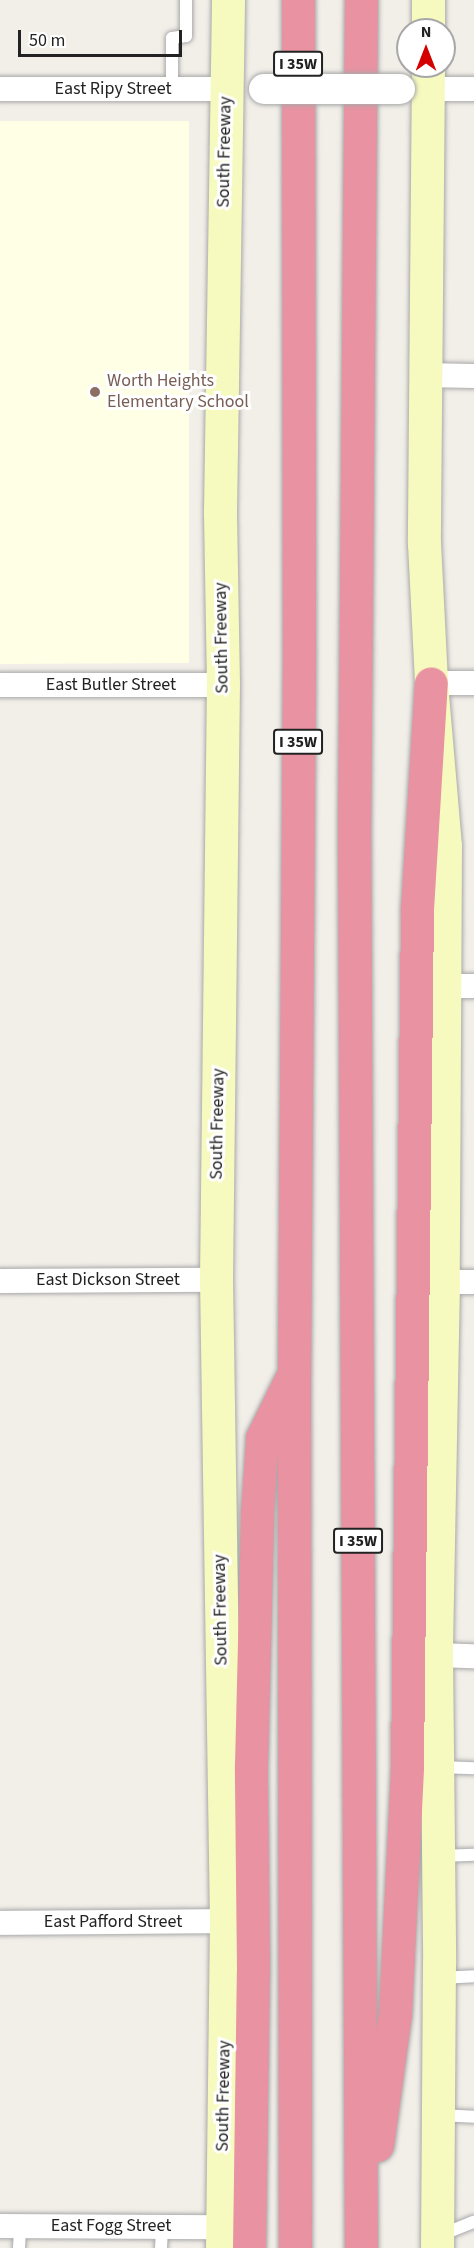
<!DOCTYPE html>
<style>
body{margin:0}
#map{position:relative;width:474px;height:2248px;overflow:hidden;background:#f2efe9;font-family:"Source Sans 3",sans-serif}
div>[style]{position:absolute}
.education>*{inset:0;background:#ffffe5}
.roads{filter:drop-shadow(0 0 2px #a9a9a9) drop-shadow(0 0 2px #a9a9a9)}
.service>*{height:12px;margin:-6px;padding:0 6px;transform-origin:6px;border-radius:6px;background:#fff}
.minor>*{height:24px;margin:-12px;padding:0 12px;transform-origin:12px;border-radius:12px;background:#fff}
.secondary>*{height:33px;margin:-16.5px;padding:0 16.5px;transform-origin:16.5px;border-radius:16.5px;background:#f7fabf}
.motorway>*{height:33px;margin:-16.5px;padding:0 16.5px;transform-origin:16.5px;border-radius:16.5px;background:#e892a2}
.bridges{filter:drop-shadow(0 0 2px #a9a9a9) drop-shadow(0 0 2px #a9a9a9)}
.tertiary-bridge>*{height:30px;margin:-15px;padding:0 15px;transform-origin:15px;border-radius:15px;background:#fff}
.dots>*{width:16px;height:16px;translate:-50% -50%;box-sizing:border-box;border:3px solid #fff;border-radius:50%}
span{translate:-50% -50%;white-space:nowrap;text-align:center;line-height:1.15;-webkit-text-stroke:6px #fff;paint-order:stroke}
.shield-label span{padding:2px 4px;background:#fff;border:2px solid;border-radius:4px;-webkit-text-stroke-width:0}
.shield-label{font-size:16px;color:#222;font-weight:700}
.street-label{font-size:18px;color:#222}
.education-label{font-size:18px;color:#785e54}
.left{translate:0 -50%;text-align:left}
.north{position:absolute;left:396px;top:18px;width:60px;height:60px;box-sizing:border-box;background:#fff;border:2px solid #a7a7a7;border-radius:50%;rotate:0deg;font-size:16px;font-weight:700;line-height:24px;text-align:center;color:#222}
.north::after{content:'';display:block;margin:auto;width:21px;height:27px;background:#d40000;clip-path:polygon(50% 0,100% 100%,50% 72%,0 100%)}
.scale{position:absolute;left:18px;top:30px;width:164px;height:27px;box-sizing:border-box;border:3px solid #222;border-top:0;padding-left:8px;font-size:18px;line-height:21px;white-space:nowrap;color:#222;-webkit-text-stroke:4px #fff;paint-order:stroke}
</style>
<div id="map">
<div class="education">
<div style="clip-path:polygon(0 121px,189px 121px,189px 663px,0 664px)"></div>
</div>
<div class="roads">
<div class="service">
<div style="left:172px;top:89px;width:51px;rotate:-90deg"></div>
<div style="left:172px;top:38px;width:14px;rotate:-8deg"></div>
<div style="left:186px;top:36px;width:36px;rotate:-90deg"></div>
<div style="left:438px;top:1767px;width:36px;rotate:2deg"></div>
<div style="left:439px;top:1856px;width:35px;rotate:-2deg"></div>
<div style="left:440px;top:1978px;width:34px;rotate:-3deg"></div>
<div style="left:439px;top:2115px;width:35px;rotate:3deg"></div>
<div style="left:441px;top:2235px;width:35px;rotate:-22deg"></div>
<div style="left:19px;top:2248px;width:22px;rotate:-87deg"></div>
<div style="left:161px;top:2248px;width:21px;rotate:-87deg"></div>
</div>
<div class="minor">
<div style="left:0;top:89px;width:226px"></div>
<div style="left:428px;top:89px;width:46px"></div>
<div style="left:424px;top:375px;width:50px;rotate:1.1deg"></div>
<div style="left:431px;top:683px;width:43px"></div>
<div style="left:0;top:685px;width:223px"></div>
<div style="left:445px;top:986px;width:29px"></div>
<div style="left:0;top:1281px;width:216px;rotate:-0.3deg"></div>
<div style="left:443px;top:1282px;width:31px"></div>
<div style="left:436px;top:1655px;width:38px;rotate:2deg"></div>
<div style="left:0;top:1923px;width:226px;rotate:-0.5deg"></div>
<div style="left:0;top:2226px;width:222px;rotate:0.3deg"></div>
</div>
<div class="secondary">
<div style="left:428px;top:0;width:30px;rotate:90deg"></div>
<div style="left:428px;top:66px;width:477px;rotate:90.5deg"></div>
<div style="left:424px;top:543px;width:140px;rotate:87.1deg"></div>
<div style="left:431px;top:683px;width:163px;rotate:85.1deg"></div>
<div style="left:445px;top:845px;width:437px;rotate:90.3deg"></div>
<div style="left:443px;top:1282px;width:373px;rotate:91.1deg"></div>
<div style="left:436px;top:1655px;width:308px;rotate:89.4deg"></div>
<div style="left:439px;top:1963px;width:285px;rotate:90.4deg"></div>
<div style="left:222px;top:2248px;width:327px;rotate:-89.3deg"></div>
<div style="left:226px;top:1921px;width:641px;rotate:-90.89deg"></div>
<div style="left:216px;top:1280px;width:595px;rotate:-89.33deg"></div>
<div style="left:223px;top:685px;width:173px;rotate:-91deg"></div>
<div style="left:220px;top:512px;width:512px;rotate:-89.1deg"></div>
</div>
<div class="motorway">
<div style="left:377px;top:2145px;width:132px;rotate:-82.2deg"></div>
<div style="left:395px;top:2014px;width:248px;rotate:-87.2deg"></div>
<div style="left:407px;top:1766px;width:857px;rotate:-89.33deg"></div>
<div style="left:417px;top:909px;width:226px;rotate:-86.5deg"></div>
<div style="left:249px;top:2248px;width:277px;rotate:-89.2deg"></div>
<div style="left:253px;top:1971px;width:206px;rotate:-90.6deg"></div>
<div style="left:251px;top:1765px;width:251px;rotate:-88.6deg"></div>
<div style="left:257px;top:1514px;width:76px;rotate:-86.2deg"></div>
<div style="left:262px;top:1438px;width:64px;rotate:-63.8deg"></div>
<div style="left:295px;top:2248px;width:874px;rotate:-90.07deg"></div>
<div style="left:294px;top:1374px;width:720px;rotate:-89.6deg"></div>
<div style="left:299px;top:654px;width:654px;rotate:-90.09deg"></div>
<div style="left:361px;top:2248px;width:1415px;rotate:-90.28deg"></div>
<div style="left:354px;top:833px;width:833px;rotate:-89.52deg"></div>
</div>
</div>
<div class="bridges">
<div class="tertiary-bridge">
<div style="left:264px;top:89px;width:136px"></div>
</div>
</div>
<div class="dots">
<div style="left:95px;top:392px;background:#8d6e63"></div>
</div>
<div class="shield-label">
<span style="left:298px;top:64px">I 35W</span>
<span style="left:298px;top:742px">I 35W</span>
<span style="left:358px;top:1541px">I 35W</span>
</div>
<div class="street-label">
<span style="left:113px;top:89px">East Ripy Street</span>
<span style="left:225px;top:152px;rotate:-89deg">South Freeway</span>
<span style="left:222px;top:638px;rotate:-91deg">South Freeway</span>
<span style="left:111px;top:685px">East Butler Street</span>
<span style="left:218px;top:1124px;rotate:-89deg">South Freeway</span>
<span style="left:108px;top:1280px">East Dickson Street</span>
<span style="left:221px;top:1610px;rotate:-91deg">South Freeway</span>
<span style="left:113px;top:1922px">East Pafford Street</span>
<span style="left:224px;top:2096px;rotate:-89deg">South Freeway</span>
<span style="left:111px;top:2226px">East Fogg Street</span>
</div>
<div class="education-label">
<span class="left" style="left:107px;top:392px">Worth Heights<br>Elementary School</span>
</div>
<div class="north">N</div>
<div class="scale">50 m</div>
</div>
